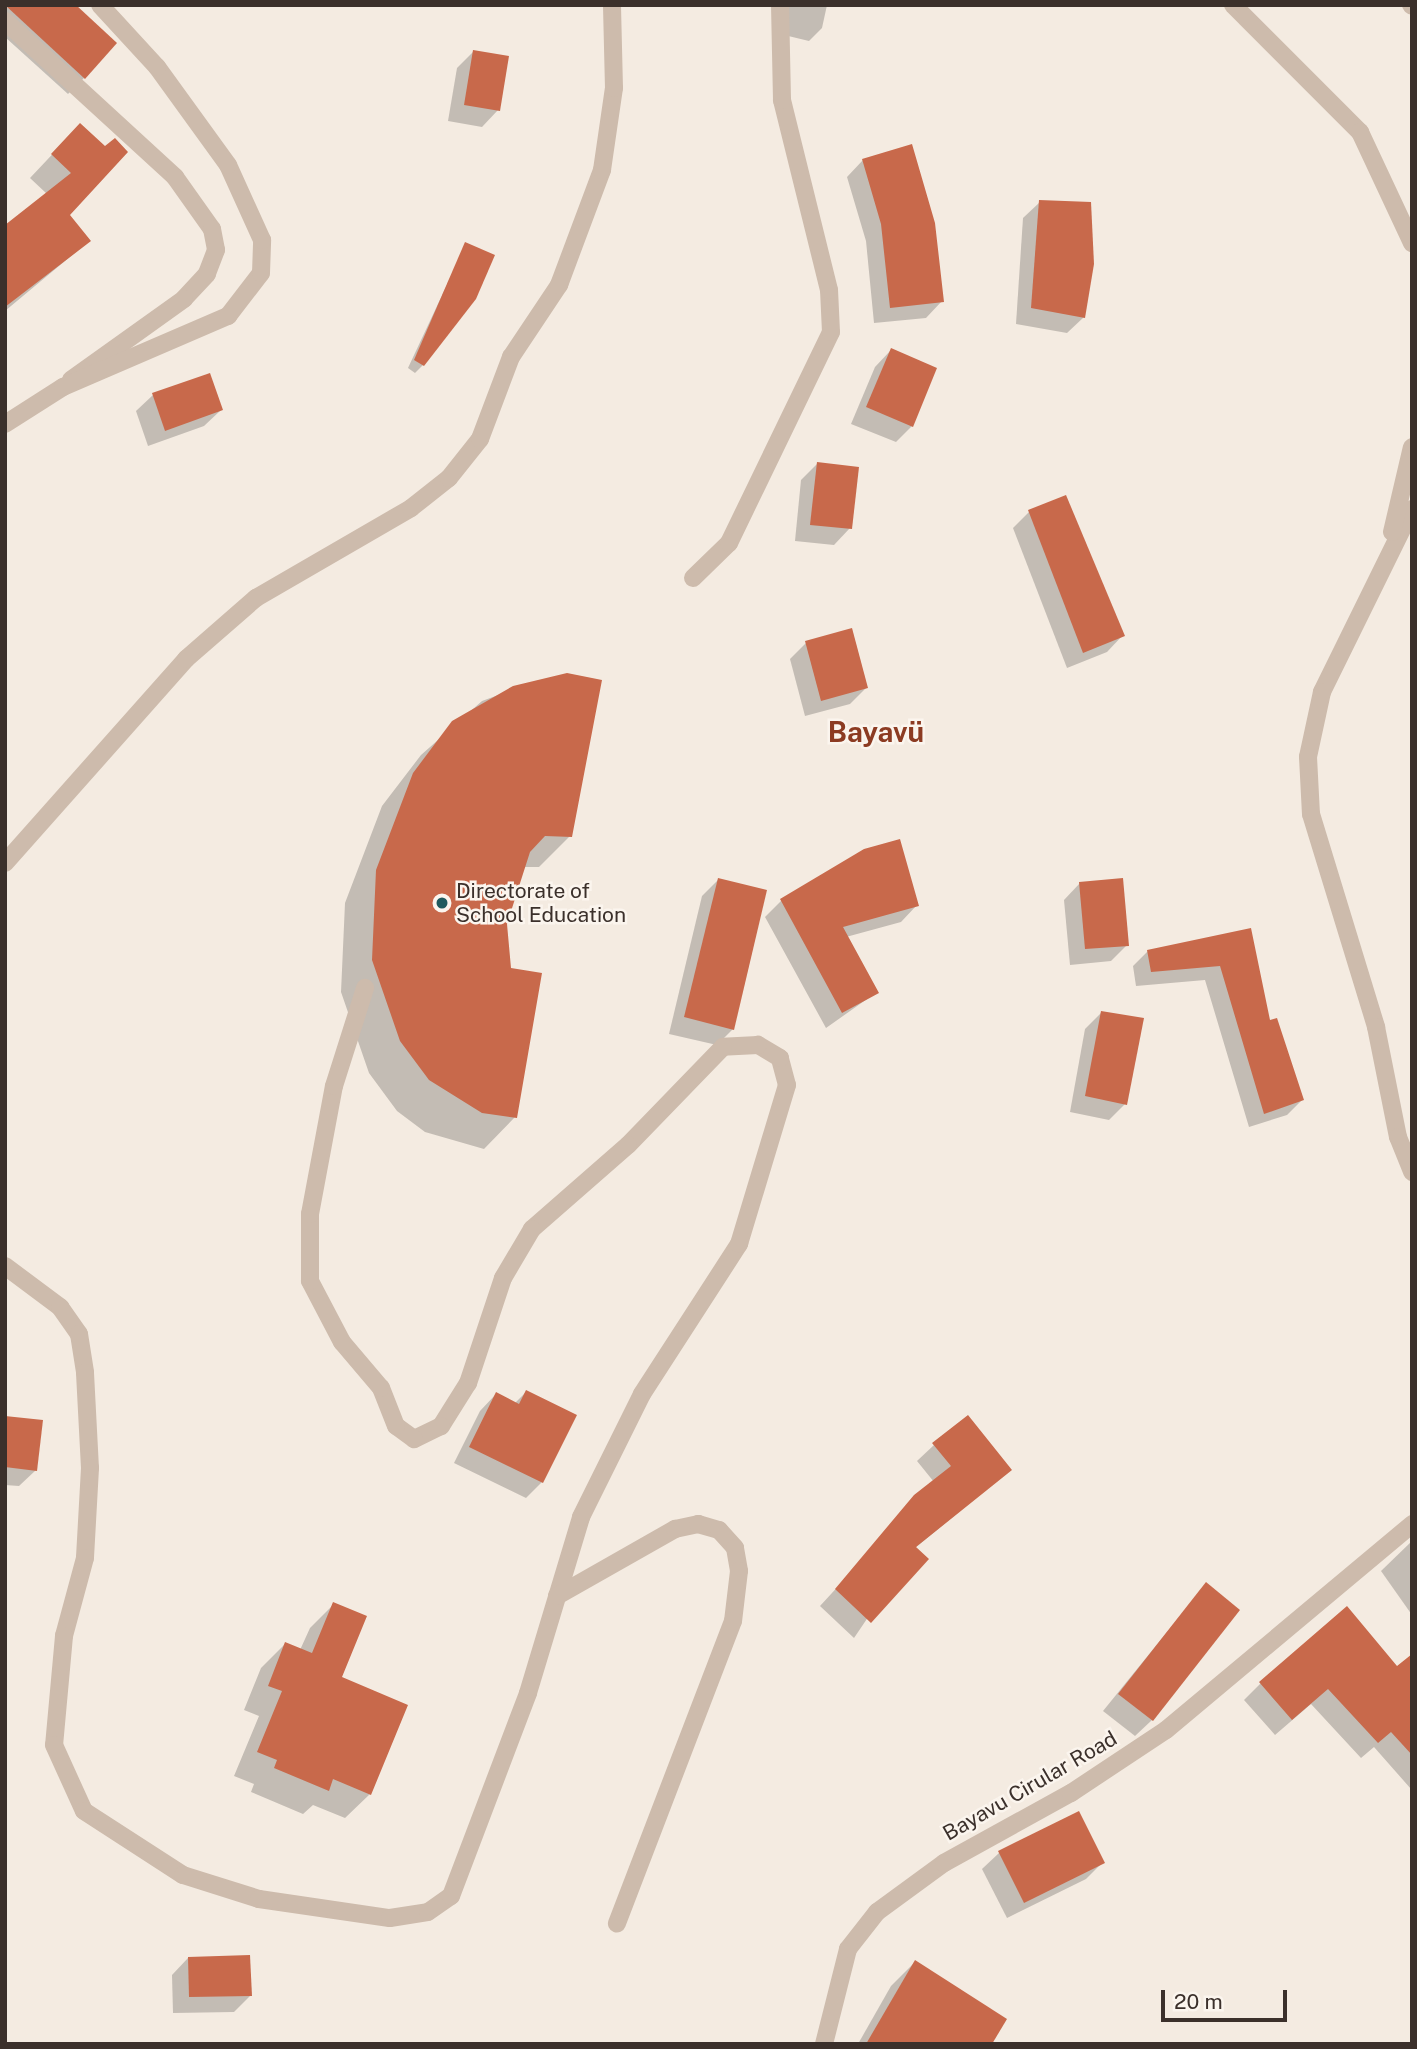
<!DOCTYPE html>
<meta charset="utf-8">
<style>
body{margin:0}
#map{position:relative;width:1417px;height:2049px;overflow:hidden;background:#f4ebe1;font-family:"Public Sans",sans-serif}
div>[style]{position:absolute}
.shadow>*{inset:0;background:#0003}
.building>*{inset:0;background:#c8694b}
.minor>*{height:18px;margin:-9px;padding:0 9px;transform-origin:9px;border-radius:9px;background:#cdbbac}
.tertiary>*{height:18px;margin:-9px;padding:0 9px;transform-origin:9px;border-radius:9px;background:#cdbbac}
.dots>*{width:19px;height:19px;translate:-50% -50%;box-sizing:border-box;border:4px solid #fbf5ee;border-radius:50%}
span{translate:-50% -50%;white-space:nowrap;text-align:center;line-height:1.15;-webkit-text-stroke:5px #fbf5ee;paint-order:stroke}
.poi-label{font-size:21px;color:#3b302b}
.left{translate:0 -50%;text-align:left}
.street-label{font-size:21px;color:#3b302b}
.district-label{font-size:28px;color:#8c3b22;font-weight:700}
.frame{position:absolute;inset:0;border:7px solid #3b302b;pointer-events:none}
.scale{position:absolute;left:1161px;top:1990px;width:126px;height:32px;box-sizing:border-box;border:4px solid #3b302b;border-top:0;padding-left:9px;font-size:21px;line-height:24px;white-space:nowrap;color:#3b302b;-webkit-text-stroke:5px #fbf5ee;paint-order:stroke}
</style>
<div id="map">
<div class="shadow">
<div style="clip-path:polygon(5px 5px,73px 5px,84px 78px,68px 94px,5px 37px)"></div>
<div style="clip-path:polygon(784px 5px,827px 5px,822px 28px,809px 41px,780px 34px)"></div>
<div style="clip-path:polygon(473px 52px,498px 110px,482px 127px,448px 121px,457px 68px)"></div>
<div style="clip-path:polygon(80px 125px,68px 215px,89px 241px,5px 311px,5px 227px,47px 194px,30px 178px)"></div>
<div style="clip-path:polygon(863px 160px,942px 301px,926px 318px,874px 323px,866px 241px,847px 177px)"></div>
<div style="clip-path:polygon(1040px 202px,1084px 317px,1067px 333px,1016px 324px,1023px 218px)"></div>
<div style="clip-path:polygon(466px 244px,423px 365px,415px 373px,408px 368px)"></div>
<div style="clip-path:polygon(891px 350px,912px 426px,896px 442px,851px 424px,875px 367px)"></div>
<div style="clip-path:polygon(153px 395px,221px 410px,204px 426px,148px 446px,136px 411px)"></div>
<div style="clip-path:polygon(817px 464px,850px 528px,834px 545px,795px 541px,801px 480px)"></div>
<div style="clip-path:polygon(1029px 512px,1123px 635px,1107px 652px,1067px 668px,1013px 528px)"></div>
<div style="clip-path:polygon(806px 643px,866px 688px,850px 704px,805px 716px,790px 659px)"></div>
<div style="clip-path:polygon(539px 680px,570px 836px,539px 867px,524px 867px,505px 924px,515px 1117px,484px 1149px,425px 1132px,397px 1111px,369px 1073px,341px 992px,345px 903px,382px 806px,421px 755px,482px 701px)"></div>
<div style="clip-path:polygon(718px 880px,733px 1029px,717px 1045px,669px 1034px,702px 896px)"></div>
<div style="clip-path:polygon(1080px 883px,1127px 945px,1111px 961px,1070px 965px,1064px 900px)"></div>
<div style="clip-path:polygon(781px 901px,917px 905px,901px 922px,846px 937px,877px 992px,826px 1028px,765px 917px)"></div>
<div style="clip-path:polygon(1249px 930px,1269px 1022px,1302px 1100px,1287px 1115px,1249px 1127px,1205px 980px,1136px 986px,1133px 966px,1148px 951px)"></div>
<div style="clip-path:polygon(1102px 1012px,1125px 1104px,1109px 1120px,1070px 1112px,1085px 1029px)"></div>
<div style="clip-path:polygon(526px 1392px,542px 1482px,526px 1498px,454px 1463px,480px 1411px,496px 1394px,514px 1404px)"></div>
<div style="clip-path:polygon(5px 1418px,36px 1470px,19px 1486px,5px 1485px)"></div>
<div style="clip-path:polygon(934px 1445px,1010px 1470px,915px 1548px,854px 1638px,820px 1606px,934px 1482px,917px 1461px)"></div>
<div style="clip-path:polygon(1412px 1541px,1412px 1615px,1381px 1571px)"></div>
<div style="clip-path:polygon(1206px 1584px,1152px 1720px,1135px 1736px,1103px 1711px)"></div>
<div style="clip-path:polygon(334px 1604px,340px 1678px,370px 1794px,345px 1818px,313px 1805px,303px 1814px,251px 1792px,254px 1784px,234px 1776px,259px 1716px,244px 1710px,261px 1668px,285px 1644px,300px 1650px,310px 1628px)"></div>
<div style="clip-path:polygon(1412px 1660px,1411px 1789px,1374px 1747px,1361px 1758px,1311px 1704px,1275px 1735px,1244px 1700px,1261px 1683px,1397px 1668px)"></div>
<div style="clip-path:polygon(1078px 1813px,1102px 1863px,1086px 1879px,1007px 1918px,982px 1869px,999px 1853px)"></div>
<div style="clip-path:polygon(188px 1958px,250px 1996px,234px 2012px,173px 2013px,172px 1975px)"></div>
<div style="clip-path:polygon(915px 1962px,990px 2044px,858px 2044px,891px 1986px)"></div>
</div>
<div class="building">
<div style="clip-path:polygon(5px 5px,76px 5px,117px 43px,85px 79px)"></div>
<div style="clip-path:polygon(473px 50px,509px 56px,500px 111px,464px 105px)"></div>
<div style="clip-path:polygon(80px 123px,105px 146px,115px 138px,128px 152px,70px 215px,91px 241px,5px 307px,5px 225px,71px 173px,51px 154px)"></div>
<div style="clip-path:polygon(912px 144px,935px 223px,944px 302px,890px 308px,881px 224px,862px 159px)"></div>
<div style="clip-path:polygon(1039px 200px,1091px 202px,1094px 264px,1085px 318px,1031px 308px)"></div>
<div style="clip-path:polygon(465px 242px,495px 255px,476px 299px,424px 366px,414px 360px)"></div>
<div style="clip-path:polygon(891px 348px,937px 368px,913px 427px,866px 407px)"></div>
<div style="clip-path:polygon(210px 373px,223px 410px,165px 431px,152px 393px)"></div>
<div style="clip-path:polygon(817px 462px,859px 467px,852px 529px,810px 525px)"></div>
<div style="clip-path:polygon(1066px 495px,1125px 636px,1083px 653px,1028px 510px)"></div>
<div style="clip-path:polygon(852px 628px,868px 688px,821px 701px,805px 641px)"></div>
<div style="clip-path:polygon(567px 673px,602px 680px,572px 837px,545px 836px,530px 852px,507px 924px,511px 968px,542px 973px,517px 1118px,482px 1113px,429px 1080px,400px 1041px,372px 960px,376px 870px,413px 773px,452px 721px,513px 686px)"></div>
<div style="clip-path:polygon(900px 839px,919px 906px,843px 927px,879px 993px,842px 1013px,780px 899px,864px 849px)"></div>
<div style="clip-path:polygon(718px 878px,767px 890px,734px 1030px,684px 1017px)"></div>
<div style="clip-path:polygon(1123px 878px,1129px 946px,1085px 949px,1079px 882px)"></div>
<div style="clip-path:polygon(1251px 928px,1270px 1020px,1277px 1018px,1304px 1100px,1264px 1114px,1220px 966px,1151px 972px,1147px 950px)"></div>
<div style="clip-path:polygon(1101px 1011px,1144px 1018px,1127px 1105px,1085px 1096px)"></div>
<div style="clip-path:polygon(526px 1390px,577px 1415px,543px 1483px,469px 1447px,496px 1392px,519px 1404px)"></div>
<div style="clip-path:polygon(968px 1415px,1012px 1470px,916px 1547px,929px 1559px,871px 1623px,835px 1589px,914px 1495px,951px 1466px,932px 1443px)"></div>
<div style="clip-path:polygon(5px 1416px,43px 1420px,37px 1471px,5px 1467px)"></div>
<div style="clip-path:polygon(1206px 1582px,1240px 1610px,1153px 1721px,1118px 1694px)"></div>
<div style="clip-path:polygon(333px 1602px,367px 1616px,342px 1677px,408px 1705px,371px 1795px,333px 1779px,329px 1791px,274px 1768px,277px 1760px,257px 1752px,282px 1691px,268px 1686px,285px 1642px,312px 1653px)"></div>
<div style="clip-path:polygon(1347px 1606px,1397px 1666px,1412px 1654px,1412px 1755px,1391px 1732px,1378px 1743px,1328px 1689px,1292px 1720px,1259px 1682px)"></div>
<div style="clip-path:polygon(1079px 1811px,1105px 1863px,1024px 1903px,998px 1851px)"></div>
<div style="clip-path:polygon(250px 1955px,252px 1996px,189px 1997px,188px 1957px)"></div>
<div style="clip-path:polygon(915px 1960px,1007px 2019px,992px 2044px,866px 2044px)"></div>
</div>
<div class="minor">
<div style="left:5px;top:21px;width:231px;rotate:42.5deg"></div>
<div style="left:175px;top:177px;width:64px;rotate:54.6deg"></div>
<div style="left:212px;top:229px;width:21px;rotate:79deg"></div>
<div style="left:216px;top:250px;width:26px;rotate:111deg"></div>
<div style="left:207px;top:274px;width:34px;rotate:133deg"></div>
<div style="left:184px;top:299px;width:139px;rotate:144.4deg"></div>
<div style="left:693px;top:578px;width:50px;rotate:-44.2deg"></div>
<div style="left:729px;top:543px;width:234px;rotate:-64.2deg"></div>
<div style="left:831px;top:332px;width:42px;rotate:-92.7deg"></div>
<div style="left:829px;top:290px;width:196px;rotate:-103.9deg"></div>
<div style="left:782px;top:100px;width:95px;rotate:-91.2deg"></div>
<div style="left:5px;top:1266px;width:69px;rotate:36.7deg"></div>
<div style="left:60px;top:1307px;width:33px;rotate:55deg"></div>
<div style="left:79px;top:1334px;width:39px;rotate:81deg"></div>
<div style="left:85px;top:1373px;width:95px;rotate:87deg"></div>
<div style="left:90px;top:1468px;width:90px;rotate:93.2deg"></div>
<div style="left:85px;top:1558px;width:81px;rotate:105.1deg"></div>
<div style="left:64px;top:1636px;width:109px;rotate:95.2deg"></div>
<div style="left:54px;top:1745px;width:72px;rotate:65.6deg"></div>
<div style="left:84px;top:1811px;width:118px;rotate:32.9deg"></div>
<div style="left:183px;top:1875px;width:80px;rotate:17.5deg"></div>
<div style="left:259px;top:1899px;width:132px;rotate:8.3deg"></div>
<div style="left:390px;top:1918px;width:38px;rotate:-9deg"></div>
<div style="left:428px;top:1912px;width:28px;rotate:-35deg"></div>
<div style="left:451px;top:1896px;width:217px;rotate:-69.2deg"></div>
<div style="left:528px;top:1693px;width:184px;rotate:-73.2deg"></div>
<div style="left:581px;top:1517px;width:137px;rotate:-63.6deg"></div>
<div style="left:642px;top:1394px;width:179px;rotate:-57.1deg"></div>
<div style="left:739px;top:1244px;width:166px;rotate:-73.2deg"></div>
<div style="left:787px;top:1085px;width:28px;rotate:-105deg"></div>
<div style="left:780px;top:1058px;width:26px;rotate:-149deg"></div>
<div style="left:758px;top:1045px;width:35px;rotate:177deg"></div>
<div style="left:723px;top:1047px;width:136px;rotate:134.1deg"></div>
<div style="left:628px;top:1145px;width:128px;rotate:138.8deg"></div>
<div style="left:532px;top:1229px;width:57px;rotate:120.6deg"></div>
<div style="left:503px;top:1278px;width:111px;rotate:108.4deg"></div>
<div style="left:468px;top:1383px;width:51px;rotate:122.1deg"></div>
<div style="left:441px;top:1426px;width:30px;rotate:154deg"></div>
<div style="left:414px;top:1439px;width:22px;rotate:-144deg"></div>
<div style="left:396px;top:1426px;width:41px;rotate:-111.5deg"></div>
<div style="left:381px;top:1388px;width:60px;rotate:-130.3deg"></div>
<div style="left:342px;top:1342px;width:69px;rotate:-117.7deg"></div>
<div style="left:310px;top:1281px;width:67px;rotate:-90deg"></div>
<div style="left:310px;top:1214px;width:130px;rotate:-79.4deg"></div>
<div style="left:334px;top:1086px;width:103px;rotate:-72.4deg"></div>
<div style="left:557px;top:1596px;width:136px;rotate:-29.6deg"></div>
<div style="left:675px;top:1529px;width:24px;rotate:-12deg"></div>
<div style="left:698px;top:1524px;width:22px;rotate:16deg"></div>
<div style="left:719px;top:1530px;width:24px;rotate:48deg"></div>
<div style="left:735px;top:1548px;width:23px;rotate:80deg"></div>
<div style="left:739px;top:1571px;width:50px;rotate:96.8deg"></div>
<div style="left:733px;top:1621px;width:324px;rotate:111deg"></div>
</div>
<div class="tertiary">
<div style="left:1233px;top:5px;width:180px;rotate:45deg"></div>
<div style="left:1360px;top:132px;width:123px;rotate:64.9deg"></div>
<div style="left:1411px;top:5px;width:1px;rotate:45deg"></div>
<div style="left:5px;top:424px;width:69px;rotate:-32.5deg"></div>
<div style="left:63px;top:387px;width:180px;rotate:-23.3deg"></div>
<div style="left:228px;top:316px;width:54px;rotate:-52.5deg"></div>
<div style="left:261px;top:273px;width:33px;rotate:-88deg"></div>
<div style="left:262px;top:240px;width:82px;rotate:-114.4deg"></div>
<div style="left:228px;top:165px;width:121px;rotate:-125.9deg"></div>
<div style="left:157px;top:67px;width:84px;rotate:-132.6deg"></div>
<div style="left:1412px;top:509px;width:204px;rotate:116.2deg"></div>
<div style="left:1322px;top:692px;width:66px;rotate:102.2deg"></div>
<div style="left:1308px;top:757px;width:57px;rotate:87deg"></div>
<div style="left:1311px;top:814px;width:223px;rotate:73deg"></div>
<div style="left:1376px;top:1027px;width:112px;rotate:78.7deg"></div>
<div style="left:1398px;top:1137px;width:38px;rotate:68deg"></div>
<div style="left:1392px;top:532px;width:87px;rotate:-76.8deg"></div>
<div style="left:5px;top:863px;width:273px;rotate:-48.4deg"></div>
<div style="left:186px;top:659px;width:93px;rotate:-41.1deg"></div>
<div style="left:256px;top:598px;width:179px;rotate:-30.1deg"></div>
<div style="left:411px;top:508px;width:48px;rotate:-38.3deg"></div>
<div style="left:449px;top:478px;width:50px;rotate:-51.5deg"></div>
<div style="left:480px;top:439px;width:88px;rotate:-69.3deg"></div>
<div style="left:511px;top:357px;width:87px;rotate:-56.3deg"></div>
<div style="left:559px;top:285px;width:123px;rotate:-69.5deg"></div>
<div style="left:602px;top:170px;width:83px;rotate:-81.7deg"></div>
<div style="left:614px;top:88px;width:83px;rotate:-91.4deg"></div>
<div style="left:824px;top:2044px;width:98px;rotate:-75.8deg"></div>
<div style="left:848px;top:1949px;width:47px;rotate:-51.9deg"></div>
<div style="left:877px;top:1912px;width:83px;rotate:-36.2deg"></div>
<div style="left:944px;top:1863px;width:145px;rotate:-28.9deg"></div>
<div style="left:1071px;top:1793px;width:114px;rotate:-33.6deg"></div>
<div style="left:1166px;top:1730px;width:321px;rotate:-39.9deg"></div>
</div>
<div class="dots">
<div style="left:442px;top:903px;background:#1f5a5e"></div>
</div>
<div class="poi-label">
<span class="left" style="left:456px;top:903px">Directorate of<br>School Education</span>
</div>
<div class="street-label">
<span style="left:1030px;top:1786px;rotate:-30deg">Bayavu Cirular Road</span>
</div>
<div class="district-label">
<span style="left:876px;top:732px">Bayavü</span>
</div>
<div class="frame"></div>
<div class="scale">20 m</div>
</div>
